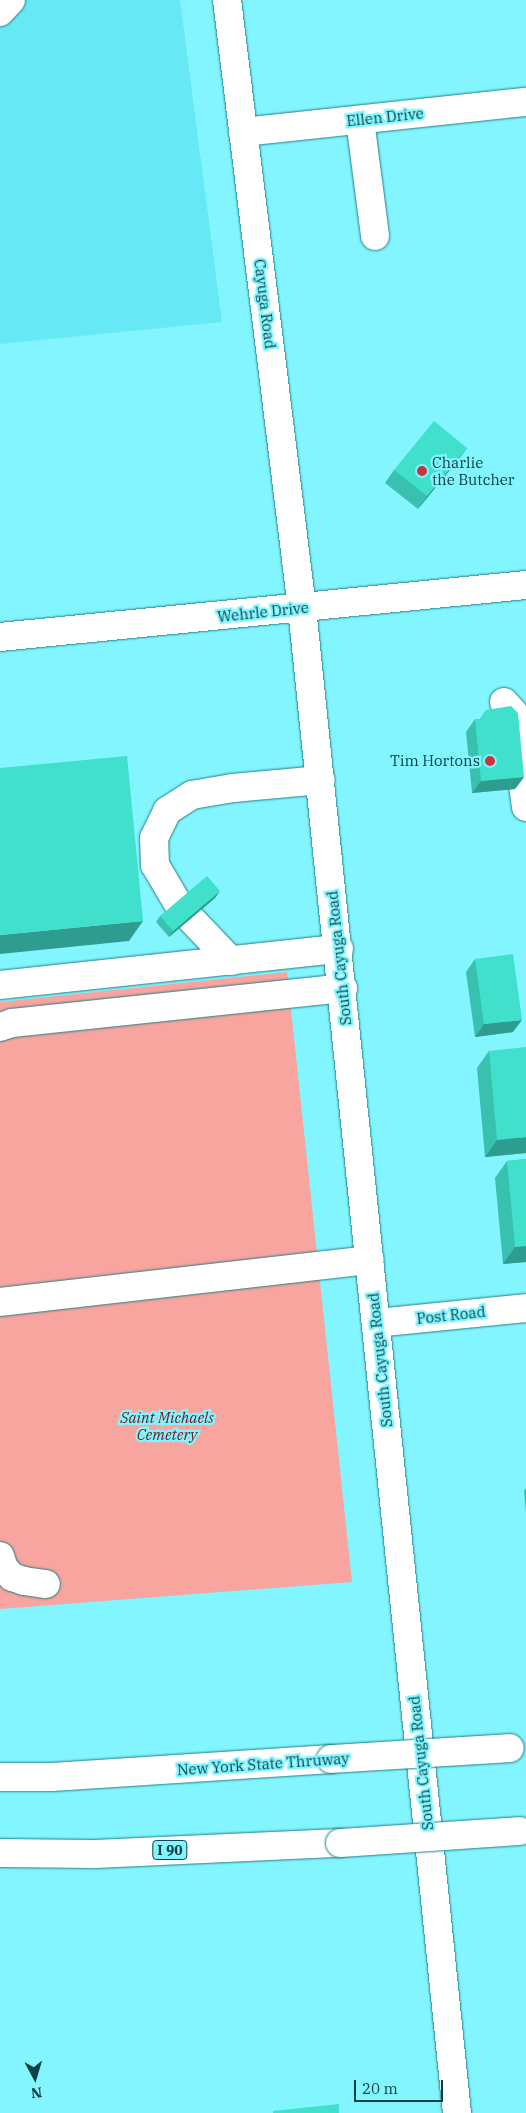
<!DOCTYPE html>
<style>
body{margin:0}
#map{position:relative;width:526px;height:2113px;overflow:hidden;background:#83f5ff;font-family:"IBM Plex Serif",serif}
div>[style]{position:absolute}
.built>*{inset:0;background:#67e9f5}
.green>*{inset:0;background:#f8a49f}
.roads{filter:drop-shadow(0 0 1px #238088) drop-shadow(0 0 1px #238088)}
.minor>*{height:28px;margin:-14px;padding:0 14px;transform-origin:14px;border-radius:14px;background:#fff}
.major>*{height:28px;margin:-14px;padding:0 14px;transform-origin:14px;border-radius:14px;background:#fff}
.highway>*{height:28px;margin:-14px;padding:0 14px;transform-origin:14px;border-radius:14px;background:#fff}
.bridges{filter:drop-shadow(0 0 1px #238088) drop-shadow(0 0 1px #238088)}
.highway-bridge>*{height:28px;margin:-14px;padding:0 14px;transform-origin:14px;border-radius:14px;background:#fff}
.wall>*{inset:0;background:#38c1af}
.shaded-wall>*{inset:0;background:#2e9d8f}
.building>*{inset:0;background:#41e0cc}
.dots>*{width:14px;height:14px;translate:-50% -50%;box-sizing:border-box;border:2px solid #83f5ff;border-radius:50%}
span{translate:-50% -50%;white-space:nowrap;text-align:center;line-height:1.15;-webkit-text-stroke:4.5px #83f5ff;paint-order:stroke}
.shield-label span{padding:1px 4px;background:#83f5ff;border:1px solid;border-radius:4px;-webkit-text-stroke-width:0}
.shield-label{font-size:14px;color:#0e4146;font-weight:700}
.street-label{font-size:15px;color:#0e4146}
.poi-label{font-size:15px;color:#0e4146}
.left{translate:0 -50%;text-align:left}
.right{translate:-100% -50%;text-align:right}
.park-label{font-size:15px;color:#6d1a1e;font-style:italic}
.north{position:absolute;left:10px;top:2053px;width:50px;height:50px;-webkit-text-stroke:4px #83f5ff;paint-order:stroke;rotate:174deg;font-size:14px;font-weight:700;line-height:20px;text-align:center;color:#0e4146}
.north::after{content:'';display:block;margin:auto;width:18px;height:22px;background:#0e4146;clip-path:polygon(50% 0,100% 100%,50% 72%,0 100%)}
.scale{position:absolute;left:354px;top:2080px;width:89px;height:22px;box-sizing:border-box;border:2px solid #0e4146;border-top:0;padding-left:6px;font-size:15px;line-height:18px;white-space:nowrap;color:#0e4146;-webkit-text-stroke:4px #83f5ff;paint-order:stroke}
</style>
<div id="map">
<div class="built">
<div style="clip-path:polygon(0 0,180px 0,222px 322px,0 344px)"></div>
</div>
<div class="green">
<div style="clip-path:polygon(287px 972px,352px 1582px,0 1609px,0 1002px)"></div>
</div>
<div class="roads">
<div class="minor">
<div style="left:0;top:12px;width:16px;rotate:-47deg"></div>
<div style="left:360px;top:120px;width:117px;rotate:82.6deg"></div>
<div style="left:243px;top:132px;width:285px;rotate:-6.1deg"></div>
<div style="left:302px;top:608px;width:1513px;rotate:84.12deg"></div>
<div style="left:0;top:637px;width:529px;rotate:-5.65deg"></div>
<div style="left:504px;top:702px;width:13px;rotate:48deg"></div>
<div style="left:513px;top:712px;width:96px;rotate:82.2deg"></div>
<div style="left:178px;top:904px;width:45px;rotate:-120.5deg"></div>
<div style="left:155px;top:865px;width:27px;rotate:-92deg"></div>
<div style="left:154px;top:838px;width:30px;rotate:-64deg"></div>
<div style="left:167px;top:811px;width:30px;rotate:-33deg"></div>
<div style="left:192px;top:795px;width:42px;rotate:-9.7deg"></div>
<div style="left:233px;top:788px;width:88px;rotate:-5.2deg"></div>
<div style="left:191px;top:919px;width:58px;rotate:46.4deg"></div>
<div style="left:0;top:985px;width:341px;rotate:-6.1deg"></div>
<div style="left:0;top:1027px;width:13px;rotate:-18deg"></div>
<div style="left:12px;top:1023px;width:333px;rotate:-6deg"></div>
<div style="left:0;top:1302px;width:372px;rotate:-6.5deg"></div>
<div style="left:376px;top:1323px;width:151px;rotate:-5.7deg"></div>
<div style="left:0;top:1556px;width:13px;rotate:72deg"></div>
<div style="left:4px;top:1568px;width:12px;rotate:48deg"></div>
<div style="left:12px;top:1577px;width:13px;rotate:18deg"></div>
<div style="left:24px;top:1581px;width:22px;rotate:8deg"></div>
</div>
<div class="major">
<div style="left:227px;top:0;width:613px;rotate:82.97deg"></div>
</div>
<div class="highway">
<div style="left:0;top:1777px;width:52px"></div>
<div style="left:52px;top:1777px;width:280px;rotate:-3.7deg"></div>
<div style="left:0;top:1853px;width:95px;rotate:0.6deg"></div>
<div style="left:95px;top:1854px;width:245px;rotate:-2.6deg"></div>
</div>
</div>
<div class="bridges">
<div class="highway-bridge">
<div style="left:331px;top:1759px;width:179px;rotate:-3.5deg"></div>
<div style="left:340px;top:1843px;width:180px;rotate:-3.8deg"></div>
</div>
</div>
<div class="wall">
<div style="clip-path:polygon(467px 448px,458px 460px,418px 509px,385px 483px,394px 470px)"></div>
<div style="clip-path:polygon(486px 710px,524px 777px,515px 789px,472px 793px,466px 732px,475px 719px,480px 719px)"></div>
<div style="clip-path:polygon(215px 898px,169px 937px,156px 922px,160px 916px)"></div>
<div style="clip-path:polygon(475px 959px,513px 1032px,475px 1037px,466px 972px)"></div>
<div style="clip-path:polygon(489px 1051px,526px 1153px,485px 1157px,477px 1068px)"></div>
<div style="clip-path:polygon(526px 1159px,526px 1262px,503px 1264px,495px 1178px,507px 1161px)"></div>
<div style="clip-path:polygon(526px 1488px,526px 1513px,524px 1491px)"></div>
</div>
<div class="shaded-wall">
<div style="clip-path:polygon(467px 448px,458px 460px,418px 509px,427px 496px)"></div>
<div style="clip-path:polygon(524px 777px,515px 789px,472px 793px,481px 781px)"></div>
<div style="clip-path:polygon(220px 891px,215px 898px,169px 937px,173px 931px)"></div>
<div style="clip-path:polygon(143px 921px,129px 941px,0 954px,0 935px)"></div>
<div style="clip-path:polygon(522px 1020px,513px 1032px,475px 1037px,484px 1024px)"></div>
<div style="clip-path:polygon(526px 1137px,526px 1153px,485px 1157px,497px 1140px)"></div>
<div style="clip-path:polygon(526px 1246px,526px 1262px,503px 1264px,515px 1247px)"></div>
</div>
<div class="building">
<div style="clip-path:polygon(434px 421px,467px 448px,427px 496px,394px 470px)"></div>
<div style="clip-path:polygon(511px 706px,518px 713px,524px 777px,481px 781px,475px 719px,480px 719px,486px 710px)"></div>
<div style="clip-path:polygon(127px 756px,143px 921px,0 935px,0 768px)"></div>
<div style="clip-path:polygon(207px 876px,220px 891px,173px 931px,160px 916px)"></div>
<div style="clip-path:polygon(513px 954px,522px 1020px,484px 1024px,475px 959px)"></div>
<div style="clip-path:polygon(526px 1047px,526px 1137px,497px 1140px,489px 1051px)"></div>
<div style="clip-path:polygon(526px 1159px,526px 1246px,515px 1247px,507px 1161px)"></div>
<div style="clip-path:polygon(339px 2104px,339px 2113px,273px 2113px,273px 2111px)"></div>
</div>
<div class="dots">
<div style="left:422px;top:471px;background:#c5363d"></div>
<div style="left:490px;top:761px;background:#c5363d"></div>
</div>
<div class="shield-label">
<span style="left:170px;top:1850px">I 90</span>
</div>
<div class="street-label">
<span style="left:385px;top:117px;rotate:-6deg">Ellen Drive</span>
<span style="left:265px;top:304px;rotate:83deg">Cayuga Road</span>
<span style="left:263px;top:612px;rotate:-6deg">Wehrle Drive</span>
<span style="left:339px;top:958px;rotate:-96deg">South Cayuga Road</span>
<span style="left:451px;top:1315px;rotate:-6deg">Post Road</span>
<span style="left:380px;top:1360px;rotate:-96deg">South Cayuga Road</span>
<span style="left:421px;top:1763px;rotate:-96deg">South Cayuga Road</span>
<span style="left:263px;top:1764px;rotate:-4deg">New York State Thruway</span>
</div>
<div class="poi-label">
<span class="left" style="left:432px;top:471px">Charlie<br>the Butcher</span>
<span class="right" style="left:480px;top:761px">Tim Hortons</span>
</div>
<div class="park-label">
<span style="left:167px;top:1426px">Saint Michaels<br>Cemetery</span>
</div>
<div class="north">N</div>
<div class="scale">20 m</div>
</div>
